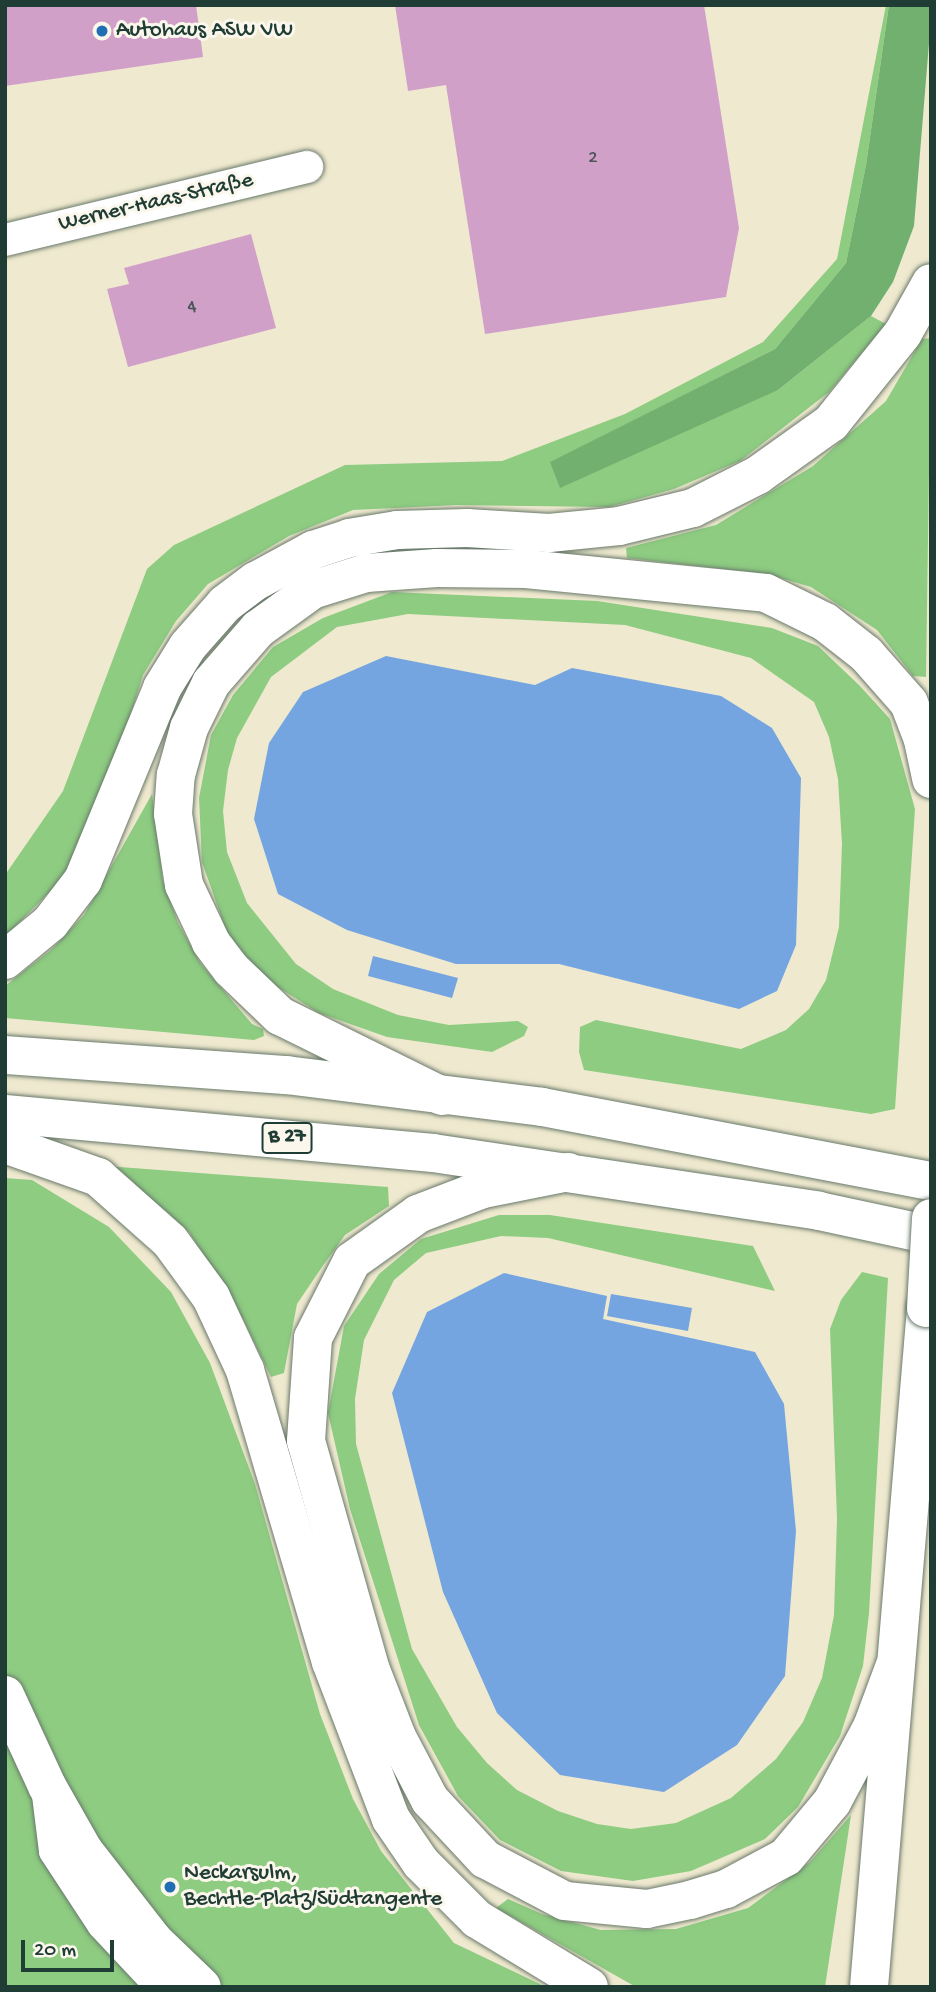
<!DOCTYPE html>
<meta charset="utf-8">
<style>
body{margin:0}
#map{position:relative;width:936px;height:1992px;overflow:hidden;background:#efe9cf;font-family:"Gochi Hand",sans-serif}
div>[style]{position:absolute}
.green>*{inset:0;background:#8ecc82}
.forest>*{inset:0;background:#72b070}
.water>*{inset:0;background:#75a5e0}
.building>*{inset:0;background:#d1a0c9}
.roads{filter:drop-shadow(0 0 2px #68796a) drop-shadow(0 0 2px #68796a)}
.street>*{height:32px;margin:-16px;padding:0 16px;transform-origin:16px;border-radius:16px;background:#fff}
.secondary>*{height:38px;margin:-19px;padding:0 19px;transform-origin:19px;border-radius:19px;background:#fff}
.highway>*{height:38px;margin:-19px;padding:0 19px;transform-origin:19px;border-radius:19px;background:#fff}
.bridges{filter:drop-shadow(0 0 2px #68796a) drop-shadow(0 0 2px #68796a)}
.highway-bridge>*{height:38px;margin:-19px;padding:0 19px;transform-origin:19px;border-radius:19px;background:#fff}
.dots>*{width:19px;height:19px;translate:-50% -50%;box-sizing:border-box;border:4px solid #fbf7ec;border-radius:50%}
span{translate:-50% -50%;white-space:nowrap;text-align:center;line-height:1.15;-webkit-text-stroke:6px #fbf7ec;paint-order:stroke}
.number-label{font-size:19px;color:#4c5659}
.number-label span{-webkit-text-stroke-width:0}
.shield-label span{padding:2px 5px;background:#fbf7ec;border:2px solid;border-radius:5px;-webkit-text-stroke-width:0}
.shield-label{font-size:21px;color:#1f3d34;font-weight:700}
.poi-label{font-size:23px;color:#1f3d34}
.left{translate:0 -50%;text-align:left}
.street-label{font-size:23px;color:#1f3d34}
.frame{position:absolute;inset:0;border:7px solid #1f3d34;pointer-events:none}
.scale{position:absolute;left:21px;top:1940px;width:93px;height:32px;box-sizing:border-box;border:4px solid #1f3d34;border-top:0;padding-left:9px;font-size:21px;line-height:24px;white-space:nowrap;color:#1f3d34;-webkit-text-stroke:5px #fbf7ec;paint-order:stroke}
</style>
<div id="map">
<div class="green">
<div style="clip-path:polygon(886px 5px,889px 5px,866px 165px,846px 263px,775px 349px,551px 462px,778px 390px,871px 316px,886px 324px,829px 392px,740px 461px,674px 489px,609px 507px,457px 505px,353px 510px,289px 536px,208px 584px,176px 621px,143px 675px,110px 780px,65px 876px,5px 937px,5px 875px,63px 791px,147px 569px,174px 545px,345px 465px,502px 461px,625px 414px,763px 342px,837px 259px)"></div>
<div style="clip-path:polygon(931px 338px,926px 677px,913px 676px,877px 630px,811px 587px,767px 574px,627px 558px,626px 548px,716px 525px,813px 466px,886px 401px,922px 339px)"></div>
<div style="clip-path:polygon(392px 592px,597px 601px,772px 628px,818px 646px,859px 685px,890px 719px,915px 809px,895px 1109px,871px 1114px,584px 1070px,579px 1052px,580px 1027px,596px 1020px,741px 1049px,786px 1030px,809px 1009px,826px 980px,839px 927px,842px 844px,838px 779px,829px 737px,814px 702px,751px 658px,625px 625px,408px 614px,337px 627px,271px 677px,237px 738px,228px 770px,223px 811px,227px 852px,247px 903px,296px 964px,333px 989px,398px 1015px,449px 1025px,518px 1021px,528px 1027px,524px 1036px,492px 1052px,387px 1037px,319px 1013px,265px 979px,228px 936px,202px 862px,199px 798px,211px 735px,233px 695px,273px 647px,323px 618px)"></div>
<div style="clip-path:polygon(152px 794px,163px 881px,178px 923px,201px 964px,252px 1024px,263px 1029px,264px 1036px,254px 1040px,5px 1018px,5px 986px,51px 950px,84px 915px)"></div>
<div style="clip-path:polygon(106px 1166px,388px 1187px,389px 1206px,345px 1235px,322px 1267px,297px 1304px,284px 1373px,271px 1377px,243px 1319px,189px 1232px,116px 1182px)"></div>
<div style="clip-path:polygon(5px 1178px,32px 1180px,109px 1227px,171px 1292px,210px 1363px,255px 1484px,320px 1714px,353px 1799px,381px 1851px,454px 1943px,546px 1987px,5px 1987px)"></div>
<div style="clip-path:polygon(499px 1215px,550px 1215px,753px 1246px,775px 1291px,548px 1238px,501px 1236px,426px 1253px,394px 1280px,364px 1340px,355px 1399px,356px 1444px,412px 1649px,457px 1727px,487px 1763px,517px 1790px,558px 1811px,597px 1824px,631px 1829px,676px 1823px,731px 1798px,776px 1759px,803px 1722px,822px 1678px,834px 1615px,837px 1519px,830px 1329px,841px 1300px,862px 1272px,888px 1278px,869px 1613px,863px 1666px,840px 1736px,798px 1807px,765px 1839px,691px 1871px,633px 1881px,561px 1871px,500px 1840px,458px 1796px,419px 1725px,350px 1509px,328px 1413px,344px 1326px,379px 1274px,421px 1239px)"></div>
<div style="clip-path:polygon(851px 1815px,825px 1987px,636px 1987px,496px 1908px,508px 1899px,542px 1914px,601px 1930px,676px 1929px,748px 1908px,810px 1862px)"></div>
</div>
<div class="forest">
<div style="clip-path:polygon(889px 5px,931px 5px,931px 19px,914px 226px,893px 282px,871px 316px,778px 390px,560px 488px,550px 462px,775px 349px,846px 263px,866px 165px)"></div>
</div>
<div class="water">
<div style="clip-path:polygon(386px 656px,535px 685px,572px 668px,721px 696px,772px 728px,801px 778px,796px 945px,777px 991px,739px 1009px,559px 964px,456px 964px,347px 930px,278px 894px,254px 819px,269px 743px,303px 692px)"></div>
<div style="clip-path:polygon(373px 956px,458px 978px,452px 998px,368px 976px)"></div>
<div style="clip-path:polygon(504px 1273px,607px 1296px,603px 1319px,755px 1352px,784px 1404px,796px 1531px,785px 1676px,737px 1745px,664px 1792px,560px 1775px,497px 1713px,443px 1592px,392px 1393px,427px 1312px)"></div>
<div style="clip-path:polygon(611px 1294px,692px 1308px,688px 1331px,607px 1316px)"></div>
</div>
<div class="building">
<div style="clip-path:polygon(5px 5px,196px 5px,203px 57px,5px 86px)"></div>
<div style="clip-path:polygon(395px 5px,704px 5px,739px 228px,726px 297px,485px 334px,446px 85px,408px 91px)"></div>
<div style="clip-path:polygon(251px 234px,276px 328px,128px 367px,107px 289px,129px 284px,124px 268px)"></div>
</div>
<div class="roads">
<div class="street">
<div style="left:5px;top:240px;width:311px;rotate:-13.6deg"></div>
<div style="left:48px;top:1795px;width:56px;rotate:82.9deg"></div>
<div style="left:55px;top:1851px;width:87px;rotate:56.7deg"></div>
<div style="left:103px;top:1924px;width:86px;rotate:46.9deg"></div>
</div>
<div class="secondary">
<div style="left:5px;top:1695px;width:100px;rotate:65.2deg"></div>
<div style="left:47px;top:1786px;width:75px;rotate:60.4deg"></div>
<div style="left:84px;top:1851px;width:114px;rotate:52.1deg"></div>
<div style="left:154px;top:1941px;width:66px;rotate:43.8deg"></div>
</div>
<div class="highway">
<div style="left:5px;top:960px;width:58px;rotate:-39.4deg"></div>
<div style="left:50px;top:923px;width:54px;rotate:-52.5deg"></div>
<div style="left:83px;top:880px;width:208px;rotate:-67.6deg"></div>
<div style="left:162px;top:688px;width:49px;rotate:-58.2deg"></div>
<div style="left:188px;top:646px;width:56px;rotate:-48.6deg"></div>
<div style="left:225px;top:604px;width:39px;rotate:-37deg"></div>
<div style="left:256px;top:581px;width:65px;rotate:-28.5deg"></div>
<div style="left:313px;top:550px;width:38px;rotate:-18deg"></div>
<div style="left:349px;top:538px;width:49px;rotate:-9.5deg"></div>
<div style="left:397px;top:530px;width:70px;rotate:-1.6deg"></div>
<div style="left:467px;top:528px;width:82px;rotate:3.5deg"></div>
<div style="left:549px;top:533px;width:70px;rotate:-5.7deg"></div>
<div style="left:619px;top:526px;width:76px;rotate:-13.7deg"></div>
<div style="left:693px;top:508px;width:73px;rotate:-26.9deg"></div>
<div style="left:758px;top:475px;width:90px;rotate:-35.5deg"></div>
<div style="left:831px;top:423px;width:115px;rotate:-51.3deg"></div>
<div style="left:903px;top:333px;width:57px;rotate:-60.8deg"></div>
<div style="left:5px;top:1055px;width:282px;rotate:4.1deg"></div>
<div style="left:286px;top:1075px;width:258px;rotate:7.1deg"></div>
<div style="left:542px;top:1107px;width:396px;rotate:10.8deg"></div>
<div style="left:442px;top:1096px;width:181px;rotate:-153.7deg"></div>
<div style="left:280px;top:1016px;width:68px;rotate:-136.2deg"></div>
<div style="left:231px;top:969px;width:34px;rotate:-127deg"></div>
<div style="left:211px;top:942px;width:63px;rotate:-115.3deg"></div>
<div style="left:184px;top:885px;width:72px;rotate:-98.8deg"></div>
<div style="left:173px;top:814px;width:39px;rotate:-86deg"></div>
<div style="left:176px;top:775px;width:49px;rotate:-74.5deg"></div>
<div style="left:189px;top:728px;width:50px;rotate:-63.9deg"></div>
<div style="left:211px;top:683px;width:72px;rotate:-49deg"></div>
<div style="left:258px;top:629px;width:67px;rotate:-35.8deg"></div>
<div style="left:312px;top:590px;width:57px;rotate:-17.5deg"></div>
<div style="left:366px;top:573px;width:71px;rotate:-4deg"></div>
<div style="left:437px;top:568px;width:89px;rotate:0.6deg"></div>
<div style="left:526px;top:569px;width:241px;rotate:5.7deg"></div>
<div style="left:766px;top:593px;width:66px;rotate:26.2deg"></div>
<div style="left:825px;top:622px;width:52px;rotate:38deg"></div>
<div style="left:866px;top:654px;width:65px;rotate:48.7deg"></div>
<div style="left:909px;top:703px;width:40px;rotate:69deg"></div>
<div style="left:923px;top:740px;width:40px;rotate:78deg"></div>
<div style="left:5px;top:1114px;width:430px;rotate:5.2deg"></div>
<div style="left:433px;top:1153px;width:390px;rotate:8.5deg"></div>
<div style="left:819px;top:1211px;width:115px;rotate:12.1deg"></div>
<div style="left:5px;top:1144px;width:99px;rotate:19.5deg"></div>
<div style="left:98px;top:1177px;width:96px;rotate:41.6deg"></div>
<div style="left:170px;top:1241px;width:69px;rotate:53.8deg"></div>
<div style="left:211px;top:1297px;width:81px;rotate:65deg"></div>
<div style="left:245px;top:1370px;width:304px;rotate:73.6deg"></div>
<div style="left:331px;top:1662px;width:168px;rotate:69.1deg"></div>
<div style="left:391px;top:1819px;width:53px;rotate:55.7deg"></div>
<div style="left:421px;top:1863px;width:79px;rotate:45deg"></div>
<div style="left:477px;top:1919px;width:131px;rotate:31.3deg"></div>
<div style="left:568px;top:1172px;width:87px;rotate:168.7deg"></div>
<div style="left:483px;top:1189px;width:70px;rotate:159deg"></div>
<div style="left:418px;top:1214px;width:81px;rotate:144.5deg"></div>
<div style="left:352px;top:1261px;width:86px;rotate:116.9deg"></div>
<div style="left:313px;top:1338px;width:103px;rotate:93.9deg"></div>
<div style="left:306px;top:1441px;width:238px;rotate:74.2deg"></div>
<div style="left:371px;top:1670px;width:72px;rotate:68.8deg"></div>
<div style="left:397px;top:1737px;width:71px;rotate:62.4deg"></div>
<div style="left:430px;top:1800px;width:81px;rotate:47deg"></div>
<div style="left:485px;top:1859px;width:90px;rotate:27.7deg"></div>
<div style="left:565px;top:1901px;width:82px;rotate:5.6deg"></div>
<div style="left:647px;top:1909px;width:44px;rotate:-11.8deg"></div>
<div style="left:690px;top:1900px;width:38px;rotate:-17deg"></div>
<div style="left:726px;top:1889px;width:68px;rotate:-28.1deg"></div>
<div style="left:786px;top:1857px;width:72px;rotate:-50.1deg"></div>
<div style="left:832px;top:1802px;width:85px;rotate:-61.9deg"></div>
<div style="left:872px;top:1727px;width:66px;rotate:-69.6deg"></div>
<div style="left:869px;top:1987px;width:681px;rotate:-85.2deg"></div>
</div>
</div>
<div class="bridges">
<div class="highway-bridge">
<div style="left:926px;top:1308px;width:90px;rotate:-86.8deg"></div>
</div>
</div>
<div class="dots">
<div style="left:102px;top:31px;background:#1f6fb2"></div>
<div style="left:170px;top:1887px;background:#1f6fb2"></div>
</div>
<div class="number-label">
<span style="left:593px;top:159px">2</span>
<span style="left:192px;top:308px">4</span>
</div>
<div class="shield-label">
<span style="left:287px;top:1138px">B 27</span>
</div>
<div class="poi-label">
<span class="left" style="left:116px;top:31px">Autohaus ASW VW</span>
<span class="left" style="left:184px;top:1887px">Neckarsulm,<br>Bechtle-Platz/Südtangente</span>
</div>
<div class="street-label">
<span style="left:156px;top:203px;rotate:-13deg">Werner-Haas-Straße</span>
</div>
<div class="frame"></div>
<div class="scale">20 m</div>
</div>
